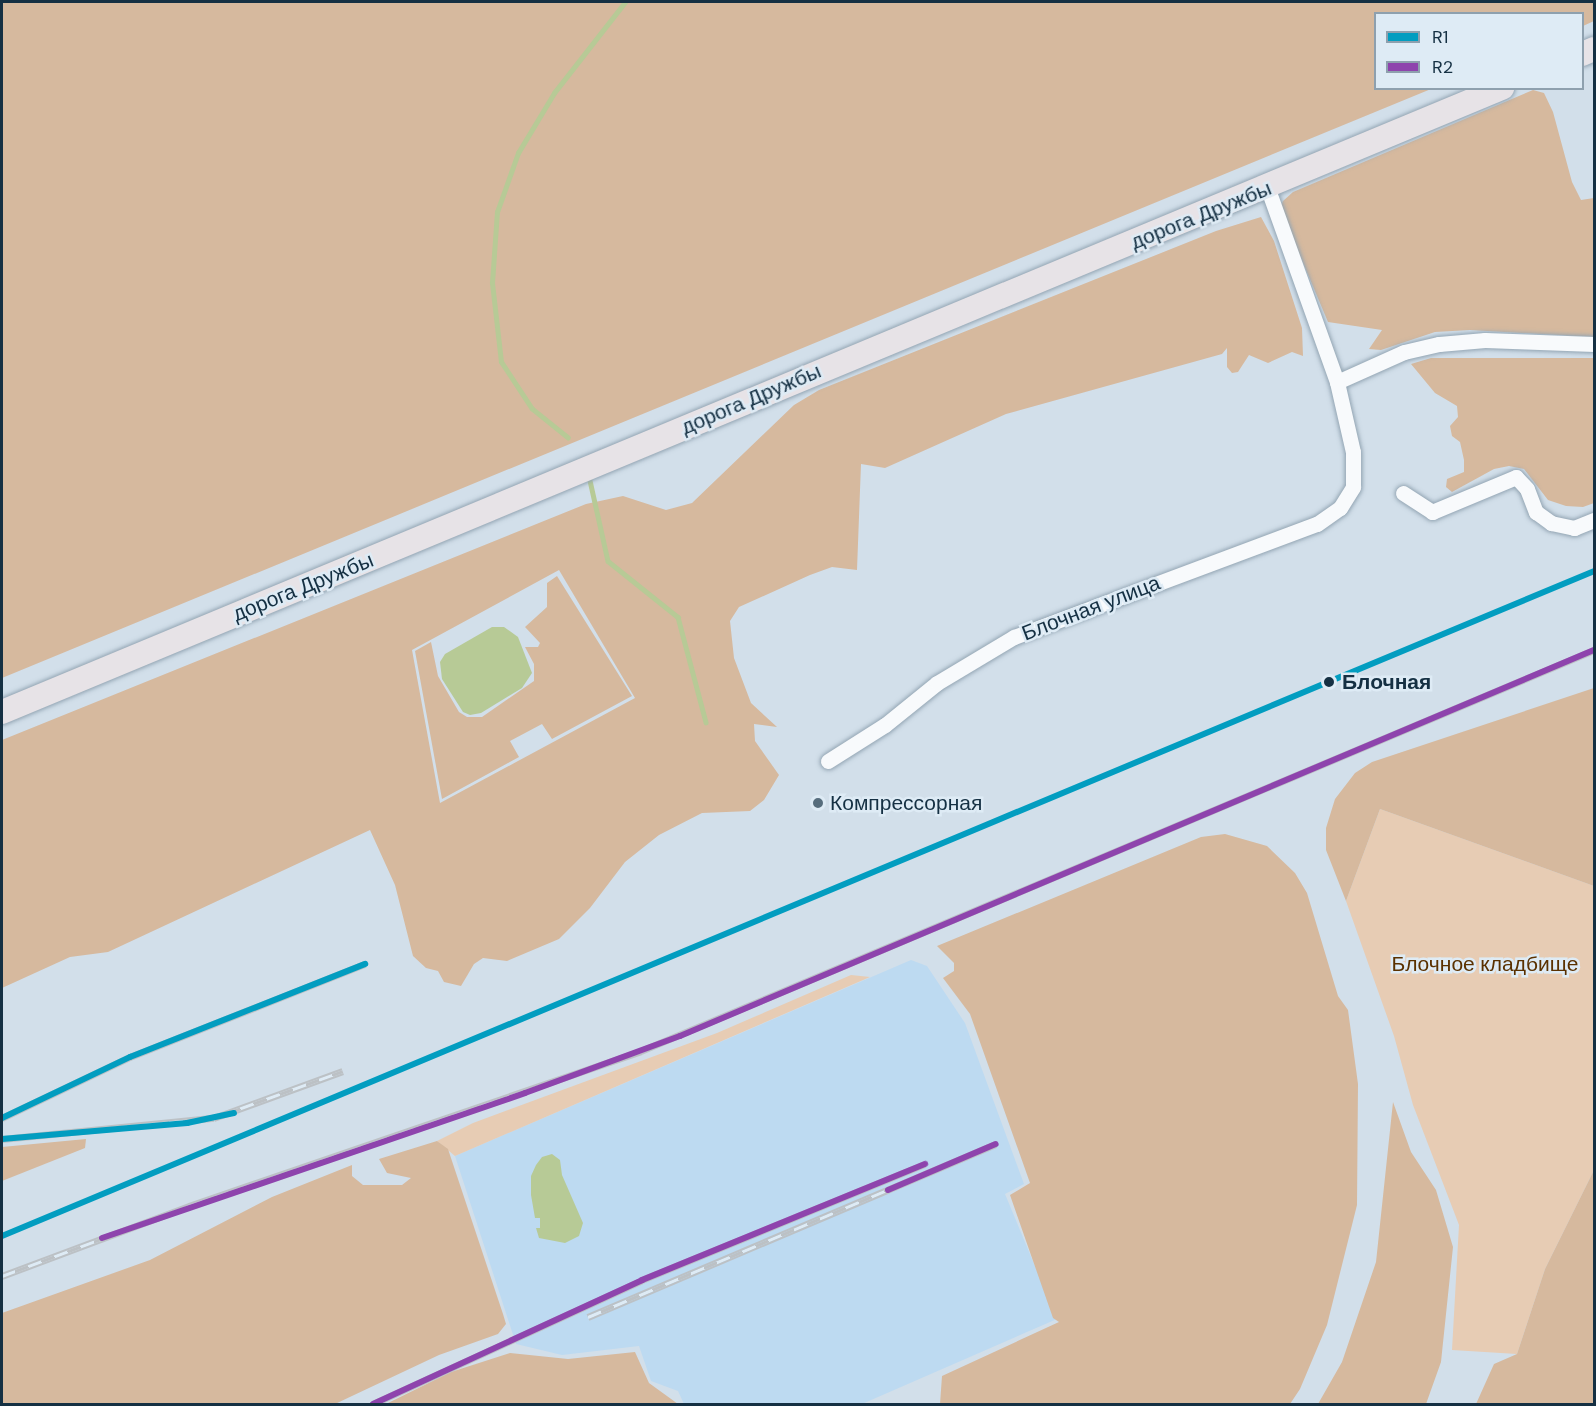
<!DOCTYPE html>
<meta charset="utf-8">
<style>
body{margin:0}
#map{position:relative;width:1596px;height:1406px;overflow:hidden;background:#d2dfea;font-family:"DM Sans",sans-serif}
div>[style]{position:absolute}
.built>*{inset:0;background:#bddaf1}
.green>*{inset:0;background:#e7ccb4}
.forest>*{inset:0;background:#d6b99e}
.water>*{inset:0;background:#b7ca96}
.stream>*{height:4.5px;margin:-2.25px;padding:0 2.25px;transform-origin:2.25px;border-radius:2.25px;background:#b7ca96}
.roads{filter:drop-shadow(0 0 2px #93a5b3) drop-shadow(0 0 2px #93a5b3)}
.street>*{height:15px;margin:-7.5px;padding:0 7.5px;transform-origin:7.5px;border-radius:7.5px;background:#f8fafc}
.primary>*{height:24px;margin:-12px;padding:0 12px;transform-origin:12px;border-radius:12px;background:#e7e3e7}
.rail>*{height:7px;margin-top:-3.5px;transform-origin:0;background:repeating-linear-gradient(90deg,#deebf5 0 14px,#bcc1c5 0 28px);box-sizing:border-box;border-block:2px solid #bcc1c5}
.rail-1>*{height:6px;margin:-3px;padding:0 3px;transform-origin:3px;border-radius:3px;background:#029dc0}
.rail-2>*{height:6px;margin:-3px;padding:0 3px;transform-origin:3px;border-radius:3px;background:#8e44ad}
.dots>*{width:16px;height:16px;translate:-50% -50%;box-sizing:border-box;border:3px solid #deebf5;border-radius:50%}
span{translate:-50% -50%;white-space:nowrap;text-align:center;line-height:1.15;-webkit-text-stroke:5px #deebf5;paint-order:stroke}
.street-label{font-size:21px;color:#153043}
.stop-label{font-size:21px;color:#153043;font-weight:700}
.left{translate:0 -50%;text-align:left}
.poi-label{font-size:21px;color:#153043}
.park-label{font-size:21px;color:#5a3100}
.frame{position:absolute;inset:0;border:3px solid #153043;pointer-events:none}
.legend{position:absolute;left:1374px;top:12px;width:210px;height:78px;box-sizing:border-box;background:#deebf5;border:2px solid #8ea0ae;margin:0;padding:8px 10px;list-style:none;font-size:18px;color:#153043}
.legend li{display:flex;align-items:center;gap:12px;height:30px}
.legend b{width:30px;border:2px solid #8ea0ae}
</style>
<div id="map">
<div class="built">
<div style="clip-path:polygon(911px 960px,927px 966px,965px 1023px,1024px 1184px,1005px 1194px,1057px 1319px,862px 1404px,684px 1404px,678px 1391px,651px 1381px,639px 1346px,562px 1355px,516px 1344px,455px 1156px)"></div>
</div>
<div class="green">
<div style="clip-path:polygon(1380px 809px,1594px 886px,1594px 1170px,1545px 1269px,1517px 1354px,1452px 1350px,1459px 1225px,1413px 1105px,1394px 1036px,1346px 901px)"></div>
<div style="clip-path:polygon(851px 975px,870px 977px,455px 1156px,437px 1141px,473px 1123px,717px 1033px)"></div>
</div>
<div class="forest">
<div style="clip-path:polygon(2px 2px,1594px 2px,1594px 21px,1583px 26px,1582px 14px,1376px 14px,1376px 88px,1431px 89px,2px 678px)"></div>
<div style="clip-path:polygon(1533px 90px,1544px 93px,1553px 112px,1572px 182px,1581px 200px,1594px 198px,1594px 337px,1470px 330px,1435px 332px,1381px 350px,1369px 349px,1382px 330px,1328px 322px,1280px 208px,1283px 201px,1293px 192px)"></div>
<div style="clip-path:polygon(evenodd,1261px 217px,1274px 241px,1302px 328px,1303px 356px,1292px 352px,1268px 363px,1249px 355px,1238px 372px,1232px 373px,1227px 367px,1227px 348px,1222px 354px,1006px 414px,885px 468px,861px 464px,857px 570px,832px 567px,810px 575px,739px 607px,730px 621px,734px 658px,751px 703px,777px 727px,754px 724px,755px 741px,779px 775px,764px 800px,750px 811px,702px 813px,659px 835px,625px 862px,590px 908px,559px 939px,507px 961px,483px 958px,474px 964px,461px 986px,444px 982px,438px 971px,426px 968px,413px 956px,395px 885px,370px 830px,108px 952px,70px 957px,2px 988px,2px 740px,586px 504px,623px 496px,666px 510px,692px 503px,794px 405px,819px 390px,1216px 231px,1261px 217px,559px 570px,635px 698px,440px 803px,412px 650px,559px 570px)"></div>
<div style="clip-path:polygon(1431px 358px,1594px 358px,1594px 503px,1583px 507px,1566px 506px,1548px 500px,1524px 469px,1509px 466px,1494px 469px,1452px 492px,1446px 487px,1447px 479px,1464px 472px,1464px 460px,1460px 442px,1452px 436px,1450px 426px,1458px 417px,1457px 406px,1435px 393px,1411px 364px)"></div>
<div style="clip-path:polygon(557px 576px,632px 696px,552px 739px,542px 724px,510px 741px,519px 757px,442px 799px,415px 651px,431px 642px,438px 676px,459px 712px,467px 717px,482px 717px,534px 681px,534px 664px,525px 647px,538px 647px,540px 643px,525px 627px,547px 607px,547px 583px)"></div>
<div style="clip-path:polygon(1594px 688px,1594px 886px,1380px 809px,1346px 901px,1326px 850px,1326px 828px,1335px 799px,1355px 773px,1372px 762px)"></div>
<div style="clip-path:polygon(1225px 834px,1267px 846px,1295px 873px,1307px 893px,1338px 996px,1348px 1010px,1358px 1084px,1357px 1205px,1327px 1325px,1300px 1389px,1290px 1404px,940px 1404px,942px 1376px,1059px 1322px,1053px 1318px,1010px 1195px,1030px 1183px,970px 1014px,943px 978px,954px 971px,954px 963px,937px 946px,1201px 837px)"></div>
<div style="clip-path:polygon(1393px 1102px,1411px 1152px,1436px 1190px,1453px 1247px,1441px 1362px,1426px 1404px,1318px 1404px,1342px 1362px,1376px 1262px)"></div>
<div style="clip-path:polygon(86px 1139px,85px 1148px,2px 1181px,2px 1147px)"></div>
<div style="clip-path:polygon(437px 1141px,448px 1149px,503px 1314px,506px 1324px,498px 1334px,439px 1355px,335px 1404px,2px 1404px,2px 1313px,150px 1260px,272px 1197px,352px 1165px,352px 1176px,363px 1185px,402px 1185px,411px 1178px,387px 1173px,379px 1159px)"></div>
<div style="clip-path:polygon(1594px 1170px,1594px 1404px,1476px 1404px,1494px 1364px,1517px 1354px,1545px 1269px)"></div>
<div style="clip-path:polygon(635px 1352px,649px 1383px,678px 1404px,386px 1404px,451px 1372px,510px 1353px,568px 1359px)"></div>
</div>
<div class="water">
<div style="clip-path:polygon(492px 627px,504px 627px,518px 637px,532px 673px,522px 688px,481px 713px,470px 715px,463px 712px,442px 679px,440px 662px,445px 654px)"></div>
<div style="clip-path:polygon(552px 1154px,560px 1160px,562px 1175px,583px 1223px,579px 1236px,565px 1243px,539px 1238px,536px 1228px,540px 1228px,540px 1218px,535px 1218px,531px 1195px,531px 1176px,536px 1165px,542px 1157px)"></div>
</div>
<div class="stream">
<div style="left:568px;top:438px;width:46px;rotate:-141.1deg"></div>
<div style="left:532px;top:409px;width:56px;rotate:-123.4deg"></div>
<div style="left:501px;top:362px;width:80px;rotate:-96.5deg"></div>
<div style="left:492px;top:283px;width:71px;rotate:-86deg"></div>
<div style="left:497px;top:212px;width:63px;rotate:-70.4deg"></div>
<div style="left:518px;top:153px;width:70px;rotate:-59deg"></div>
<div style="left:554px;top:93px;width:115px;rotate:-52deg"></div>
<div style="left:589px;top:476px;width:87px;rotate:77.4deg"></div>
<div style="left:608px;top:561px;width:90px;rotate:38.7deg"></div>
<div style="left:678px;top:617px;width:109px;rotate:75.1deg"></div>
</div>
<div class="roads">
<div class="street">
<div style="left:1337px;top:382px;width:73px;rotate:-24.1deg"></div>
<div style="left:1404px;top:352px;width:36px;rotate:-13deg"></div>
<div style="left:1439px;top:344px;width:46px;rotate:-5deg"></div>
<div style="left:1485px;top:340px;width:109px;rotate:2.1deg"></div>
<div style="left:1403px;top:493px;width:35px;rotate:33deg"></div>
<div style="left:1432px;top:512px;width:91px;rotate:-22.6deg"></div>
<div style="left:1516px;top:477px;width:16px;rotate:47deg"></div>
<div style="left:1527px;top:489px;width:25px;rotate:69deg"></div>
<div style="left:1536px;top:512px;width:19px;rotate:36deg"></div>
<div style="left:1551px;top:523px;width:24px;rotate:12deg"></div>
<div style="left:1574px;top:528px;width:22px;rotate:-22deg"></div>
<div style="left:828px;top:761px;width:67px;rotate:-32.3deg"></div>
<div style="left:885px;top:725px;width:67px;rotate:-38.9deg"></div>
<div style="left:937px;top:683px;width:90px;rotate:-30.9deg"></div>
<div style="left:1014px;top:637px;width:323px;rotate:-20.5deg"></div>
<div style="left:1317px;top:524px;width:28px;rotate:-35deg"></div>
<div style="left:1340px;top:508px;width:25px;rotate:-58deg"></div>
<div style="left:1353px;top:487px;width:35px;rotate:-90deg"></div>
<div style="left:1353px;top:452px;width:72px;rotate:-102.9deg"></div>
<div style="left:1337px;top:382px;width:205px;rotate:-109.7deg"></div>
</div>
<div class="primary">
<div style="left:1582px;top:54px;width:13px;rotate:-23deg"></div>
<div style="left:2px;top:712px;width:1625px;rotate:-22.59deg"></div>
</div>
</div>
<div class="rail">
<div style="left:2px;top:1118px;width:142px;rotate:-25.5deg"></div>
<div style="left:130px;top:1057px;width:253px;rotate:-21.6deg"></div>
<div style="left:2px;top:1139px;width:213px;rotate:-5.7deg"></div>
<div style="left:214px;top:1118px;width:137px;rotate:-20deg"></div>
<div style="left:2px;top:1276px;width:200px;rotate:-20.5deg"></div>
<div style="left:189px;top:1206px;width:478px;rotate:-18.9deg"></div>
<div style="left:641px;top:1051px;width:1034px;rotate:-22.82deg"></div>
<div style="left:588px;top:1317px;width:443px;rotate:-23deg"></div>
<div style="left:373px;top:1404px;width:296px;rotate:-24.7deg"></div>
<div style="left:642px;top:1280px;width:306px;rotate:-22.3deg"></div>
</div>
<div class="rail-1">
<div style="left:2px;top:1118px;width:142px;rotate:-25.5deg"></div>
<div style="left:130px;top:1057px;width:253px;rotate:-21.6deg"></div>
<div style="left:2px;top:1139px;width:186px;rotate:-4.9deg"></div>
<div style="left:187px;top:1123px;width:48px;rotate:-12deg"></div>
<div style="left:2px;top:1236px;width:1725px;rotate:-22.67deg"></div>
</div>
<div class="rail-2">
<div style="left:888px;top:1190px;width:117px;rotate:-23.1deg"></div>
<div style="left:102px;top:1238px;width:447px;rotate:-18.9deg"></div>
<div style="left:525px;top:1093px;width:165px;rotate:-20.2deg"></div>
<div style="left:680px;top:1036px;width:992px;rotate:-22.9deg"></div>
<div style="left:373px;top:1404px;width:296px;rotate:-24.7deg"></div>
<div style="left:642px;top:1280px;width:306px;rotate:-22.3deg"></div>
</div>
<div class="dots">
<div style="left:1329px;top:682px;background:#153043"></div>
<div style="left:818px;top:803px;background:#576d7d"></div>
</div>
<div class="street-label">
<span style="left:1201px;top:215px;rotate:-22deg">дорога Дружбы</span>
<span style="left:751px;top:399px;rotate:-23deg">дорога Дружбы</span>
<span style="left:303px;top:587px;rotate:-22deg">дорога Дружбы</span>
<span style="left:1091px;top:608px;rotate:-21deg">Блочная улица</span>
</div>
<div class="stop-label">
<span class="left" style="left:1342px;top:682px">Блочная</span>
</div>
<div class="poi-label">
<span class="left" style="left:830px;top:803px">Компрессорная</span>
</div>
<div class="park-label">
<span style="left:1485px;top:964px">Блочное кладбище</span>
</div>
<div class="frame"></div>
<ul class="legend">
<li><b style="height:8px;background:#029dc0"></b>R1</li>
<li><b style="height:8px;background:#8e44ad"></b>R2</li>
</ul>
</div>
